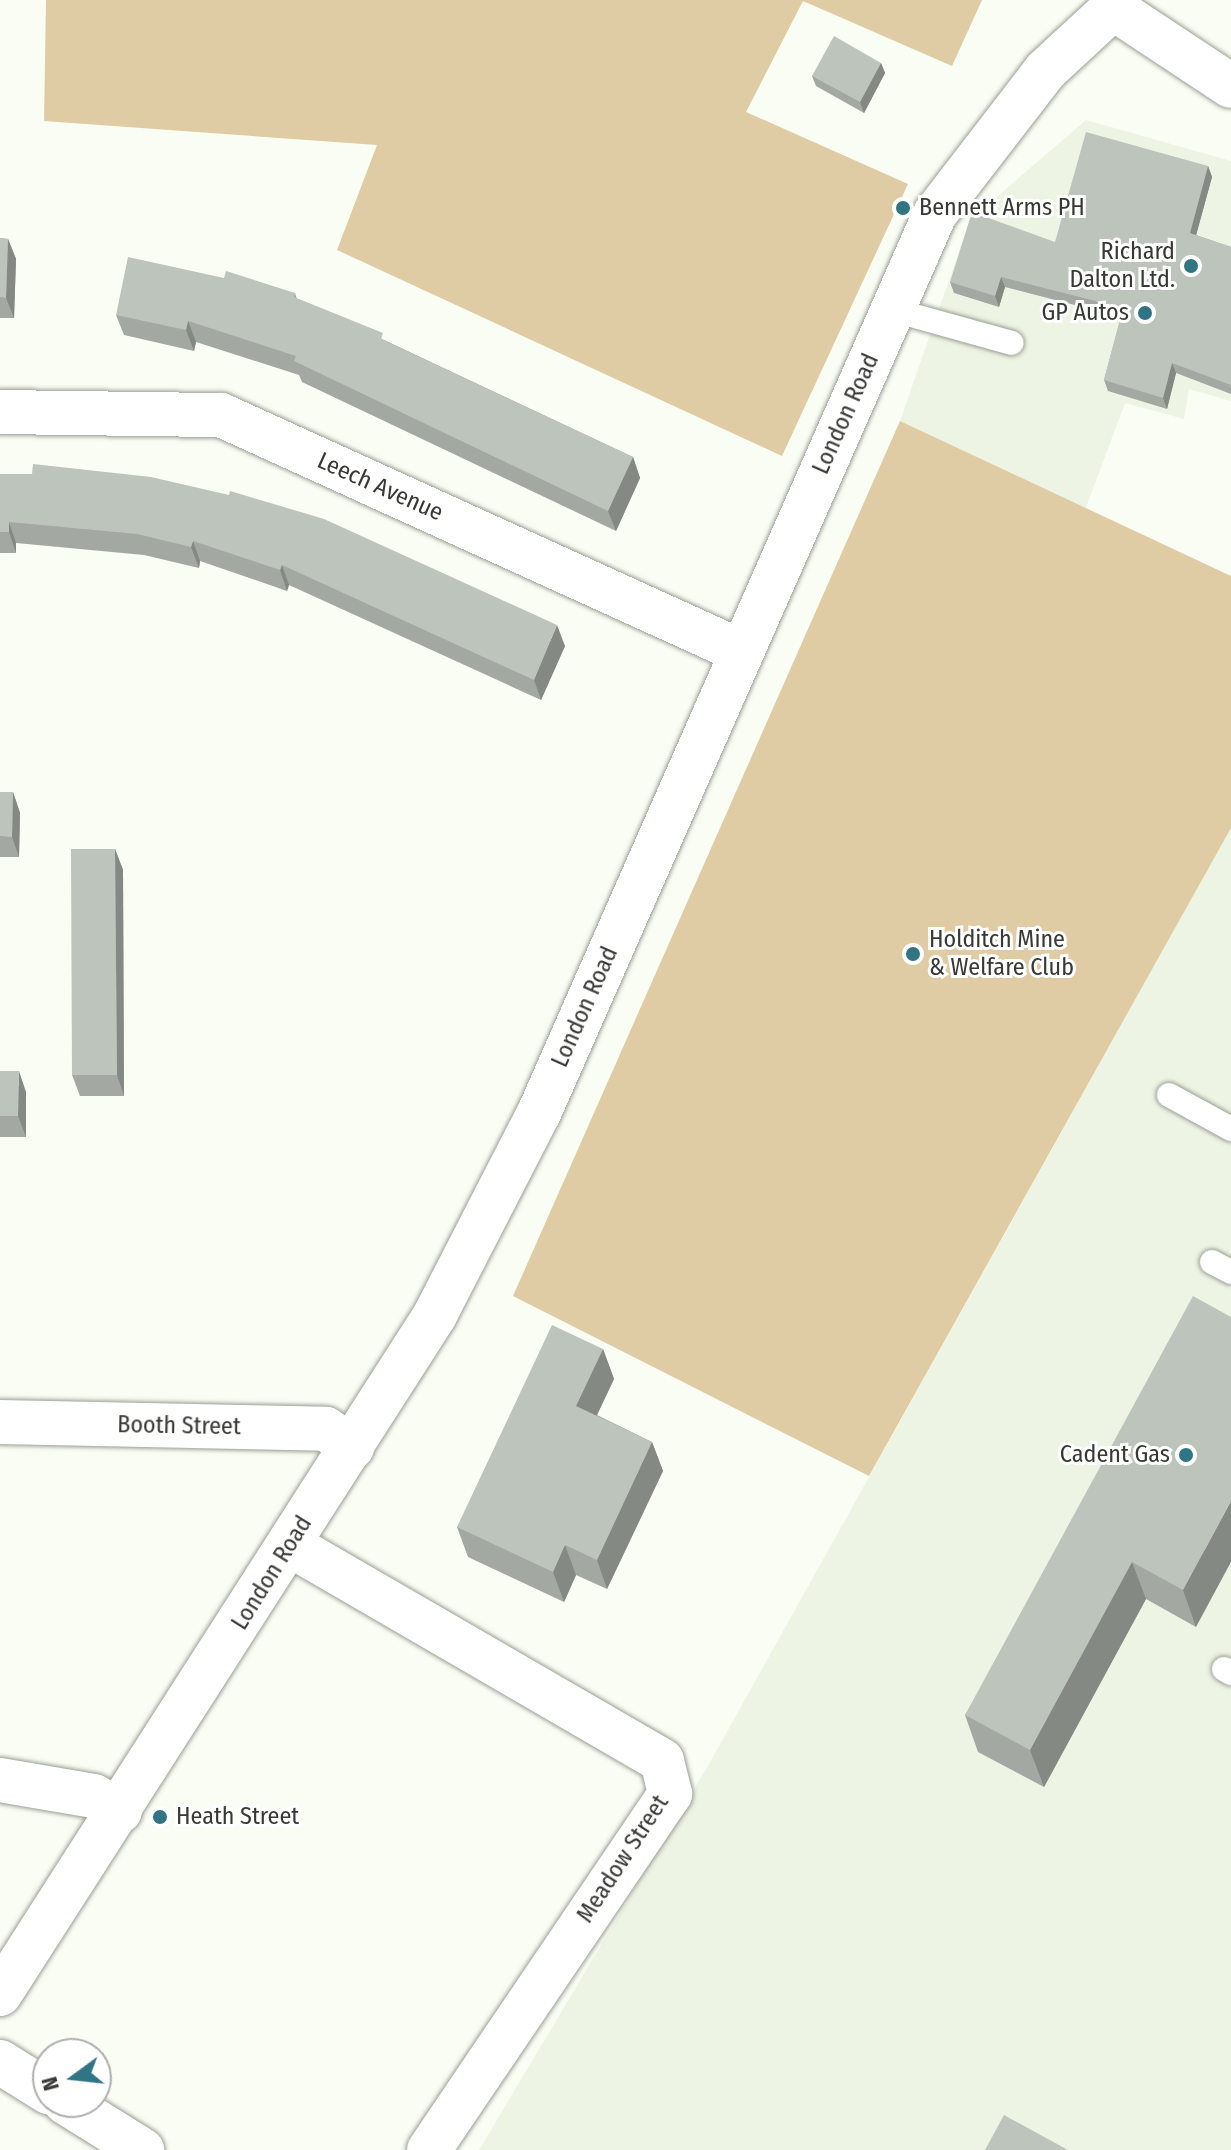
<!DOCTYPE html>
<style>
body{margin:0}
#map{position:relative;width:1231px;height:2150px;overflow:hidden;background:#f9fdf3;font-family:"Fira Sans Condensed",sans-serif}
div>[style]{position:absolute}
.built>*{inset:0;background:#eef4e3}
.green>*{inset:0;background:#dfcca4}
.roads{filter:drop-shadow(0 0 2px #9b9e95) drop-shadow(0 0 2px #9b9e95)}
.lane>*{height:24px;margin:-12px;padding:0 12px;transform-origin:12px;border-radius:12px;background:#fff}
.street>*{height:44px;margin:-22px;padding:0 22px;transform-origin:22px;border-radius:22px;background:#fff}
.secondary>*{height:44px;margin:-22px;padding:0 22px;transform-origin:22px;border-radius:22px;background:#fff}
.wall>*{inset:0;background:#a3a9a2}
.shaded-wall>*{inset:0;background:#848984}
.building>*{inset:0;background:#bdc4bc}
.dots>*{width:22px;height:22px;translate:-50% -50%;box-sizing:border-box;border:4px solid #fff;border-radius:50%}
span{translate:-50% -50%;white-space:nowrap;text-align:center;line-height:1.15;-webkit-text-stroke:6px #fff;paint-order:stroke}
.poi-label{font-size:24px;color:#373935}
.left{translate:0 -50%;text-align:left}
.right{translate:-100% -50%;text-align:right}
.street-label{font-size:24px;color:#373935}
.north{position:absolute;left:32px;top:2038px;width:80px;height:80px;box-sizing:border-box;background:#fff;border:2px solid #afb0ae;border-radius:50%;rotate:255deg;font-size:22px;font-weight:700;line-height:32px;text-align:center;color:#373935}
.north::after{content:'';display:block;margin:auto;width:28px;height:36px;background:#307584;clip-path:polygon(50% 0,100% 100%,50% 72%,0 100%)}
</style>
<div id="map">
<div class="built">
<div style="clip-path:polygon(1086px 120px,1231px 161px,1231px 401px,1189px 389px,1184px 419px,1125px 403px,1085px 510px,900px 421px,970px 220px)"></div>
<div style="clip-path:polygon(1231px 828px,1231px 2150px,479px 2150px,709px 1764px)"></div>
</div>
<div class="green">
<div style="clip-path:polygon(46px 0,982px 0,952px 66px,803px 1px,746px 112px,908px 184px,782px 456px,337px 250px,377px 145px,44px 121px)"></div>
<div style="clip-path:polygon(900px 421px,1231px 576px,1231px 828px,869px 1476px,513px 1296px)"></div>
</div>
<div class="roads">
<div class="lane">
<div style="left:893px;top:310px;width:123px;rotate:15.5deg"></div>
<div style="left:1169px;top:1095px;width:71px;rotate:28.7deg"></div>
<div style="left:1212px;top:1262px;width:21px;rotate:28deg"></div>
<div style="left:1224px;top:1669px;width:8px;rotate:30deg"></div>
</div>
<div class="street">
<div style="left:1113px;top:8px;width:141px;rotate:33.5deg"></div>
<div style="left:0;top:412px;width:221px;rotate:0.8deg"></div>
<div style="left:221px;top:415px;width:570px;rotate:24.45deg"></div>
<div style="left:0;top:1422px;width:326px;rotate:1.2deg"></div>
<div style="left:326px;top:1429px;width:32px;rotate:35deg"></div>
<div style="left:290px;top:1545px;width:430px;rotate:30.1deg"></div>
<div style="left:662px;top:1761px;width:34px;rotate:76deg"></div>
<div style="left:670px;top:1794px;width:430px;rotate:124.1deg"></div>
<div style="left:0;top:1780px;width:95px;rotate:9.7deg"></div>
<div style="left:94px;top:1796px;width:30px;rotate:30deg"></div>
<div style="left:0;top:2062px;width:57px;rotate:32deg"></div>
<div style="left:65px;top:2102px;width:91px;rotate:31.9deg"></div>
</div>
<div class="secondary">
<div style="left:0;top:1994px;width:806px;rotate:-57.35deg"></div>
<div style="left:435px;top:1315px;width:227px;rotate:-62.8deg"></div>
<div style="left:539px;top:1113px;width:982px;rotate:-66.23deg"></div>
<div style="left:935px;top:214px;width:180px;rotate:-52.4deg"></div>
<div style="left:1045px;top:71px;width:93px;rotate:-42.8deg"></div>
<div style="left:1113px;top:8px;width:8px;rotate:-83deg"></div>
</div>
</div>
<div class="wall">
<div style="clip-path:polygon(881px 63px,885px 73px,864px 113px,816px 86px,812px 76px)"></div>
<div style="clip-path:polygon(1208px 166px,1212px 177px,1196px 235px,1231px 247px,1231px 394px,1176px 373px,1167px 409px,1108px 391px,1104px 380px,1121px 317px,1005px 287px,999px 307px,954px 293px,950px 282px,1055px 242px)"></div>
<div style="clip-path:polygon(0 238px,8px 239px,16px 259px,14px 318px,0 318px)"></div>
<div style="clip-path:polygon(295px 293px,297px 299px,633px 457px,640px 478px,616px 531px,302px 382px,299px 375px,196px 342px,194px 351px,124px 335px,116px 315px)"></div>
<div style="clip-path:polygon(0 474px,565px 646px,541px 700px,289px 585px,287px 591px,200px 561px,199px 568px,144px 555px,16px 543px,16px 553px,0 553px)"></div>
<div style="clip-path:polygon(0 792px,13px 792px,20px 813px,19px 857px,0 857px)"></div>
<div style="clip-path:polygon(115px 849px,123px 870px,124px 1096px,80px 1096px,72px 1075px)"></div>
<div style="clip-path:polygon(0 1071px,26px 1092px,26px 1137px,0 1137px)"></div>
<div style="clip-path:polygon(1231px 1317px,1196px 1627px,1146px 1599px,1044px 1787px,978px 1752px,965px 1715px)"></div>
<div style="clip-path:polygon(603px 1349px,614px 1379px,597px 1415px,652px 1442px,663px 1471px,607px 1589px,576px 1575px,564px 1602px,468px 1557px,457px 1527px)"></div>
</div>
<div class="shaded-wall">
<div style="clip-path:polygon(881px 63px,885px 73px,864px 113px,860px 102px)"></div>
<div style="clip-path:polygon(1208px 166px,1212px 177px,1194px 243px,1190px 233px)"></div>
<div style="clip-path:polygon(8px 239px,16px 259px,14px 318px,6px 298px)"></div>
<div style="clip-path:polygon(1001px 277px,1005px 287px,999px 307px,995px 296px)"></div>
<div style="clip-path:polygon(188px 321px,196px 342px,194px 351px,186px 330px)"></div>
<div style="clip-path:polygon(1172px 363px,1176px 373px,1167px 409px,1163px 398px)"></div>
<div style="clip-path:polygon(633px 457px,640px 478px,616px 531px,608px 511px)"></div>
<div style="clip-path:polygon(9px 522px,16px 543px,16px 553px,9px 532px)"></div>
<div style="clip-path:polygon(193px 541px,200px 561px,199px 568px,191px 547px)"></div>
<div style="clip-path:polygon(282px 565px,289px 585px,287px 591px,280px 570px)"></div>
<div style="clip-path:polygon(557px 625px,565px 646px,541px 700px,534px 680px)"></div>
<div style="clip-path:polygon(13px 792px,20px 813px,19px 857px,12px 837px)"></div>
<div style="clip-path:polygon(115px 849px,123px 870px,124px 1096px,117px 1075px)"></div>
<div style="clip-path:polygon(19px 1071px,26px 1092px,26px 1137px,18px 1116px)"></div>
<div style="clip-path:polygon(603px 1349px,614px 1379px,587px 1436px,576px 1406px)"></div>
<div style="clip-path:polygon(652px 1442px,663px 1471px,607px 1589px,597px 1560px)"></div>
<div style="clip-path:polygon(1231px 1501px,1231px 1562px,1196px 1627px,1183px 1590px)"></div>
<div style="clip-path:polygon(565px 1545px,576px 1575px,564px 1602px,553px 1572px)"></div>
<div style="clip-path:polygon(1132px 1562px,1146px 1599px,1044px 1787px,1030px 1750px)"></div>
</div>
<div class="building">
<div style="clip-path:polygon(834px 36px,881px 63px,860px 102px,812px 76px)"></div>
<div style="clip-path:polygon(1086px 132px,1208px 166px,1190px 233px,1231px 247px,1231px 385px,1172px 363px,1163px 398px,1104px 380px,1123px 308px,1001px 277px,995px 296px,950px 282px,972px 212px,1055px 242px)"></div>
<div style="clip-path:polygon(0 238px,8px 239px,6px 298px,0 297px)"></div>
<div style="clip-path:polygon(128px 257px,224px 278px,226px 271px,295px 293px,294px 297px,383px 333px,381px 339px,633px 457px,608px 511px,294px 361px,296px 356px,188px 321px,186px 330px,116px 315px)"></div>
<div style="clip-path:polygon(33px 464px,151px 477px,229px 495px,230px 491px,324px 519px,557px 625px,534px 680px,282px 565px,280px 570px,193px 541px,191px 547px,137px 534px,9px 522px,9px 532px,0 532px,0 474px,32px 474px)"></div>
<div style="clip-path:polygon(0 792px,13px 792px,12px 837px,0 836px)"></div>
<div style="clip-path:polygon(71px 849px,115px 849px,117px 1075px,72px 1075px)"></div>
<div style="clip-path:polygon(0 1071px,19px 1071px,18px 1116px,0 1116px)"></div>
<div style="clip-path:polygon(1193px 1296px,1231px 1317px,1231px 1501px,1183px 1590px,1132px 1562px,1030px 1750px,965px 1715px)"></div>
<div style="clip-path:polygon(552px 1325px,603px 1349px,576px 1406px,652px 1442px,597px 1560px,565px 1545px,553px 1572px,457px 1527px)"></div>
<div style="clip-path:polygon(1004px 2115px,1068px 2150px,985px 2150px)"></div>
</div>
<div class="dots">
<div style="left:903px;top:208px;background:#307584"></div>
<div style="left:1191px;top:266px;background:#307584"></div>
<div style="left:1145px;top:313px;background:#307584"></div>
<div style="left:913px;top:954px;background:#307584"></div>
<div style="left:1186px;top:1455px;background:#307584"></div>
<div style="left:160px;top:1817px;background:#307584"></div>
</div>
<div class="poi-label">
<span class="left" style="left:919px;top:208px">Bennett Arms PH</span>
<span class="right" style="left:1175px;top:266px">Richard<br>Dalton Ltd.</span>
<span class="right" style="left:1129px;top:313px">GP Autos</span>
<span class="left" style="left:929px;top:954px">Holditch Mine<br>&amp; Welfare Club</span>
<span class="right" style="left:1170px;top:1455px">Cadent Gas</span>
<span class="left" style="left:176px;top:1817px">Heath Street</span>
</div>
<div class="street-label">
<span style="left:846px;top:414px;rotate:-66deg">London Road</span>
<span style="left:380px;top:487px;rotate:24deg">Leech Avenue</span>
<span style="left:585px;top:1007px;rotate:-66deg">London Road</span>
<span style="left:179px;top:1426px;rotate:1deg">Booth Street</span>
<span style="left:272px;top:1573px;rotate:-58deg">London Road</span>
<span style="left:623px;top:1859px;rotate:-57deg">Meadow Street</span>
</div>
<div class="north">N</div>
</div>
